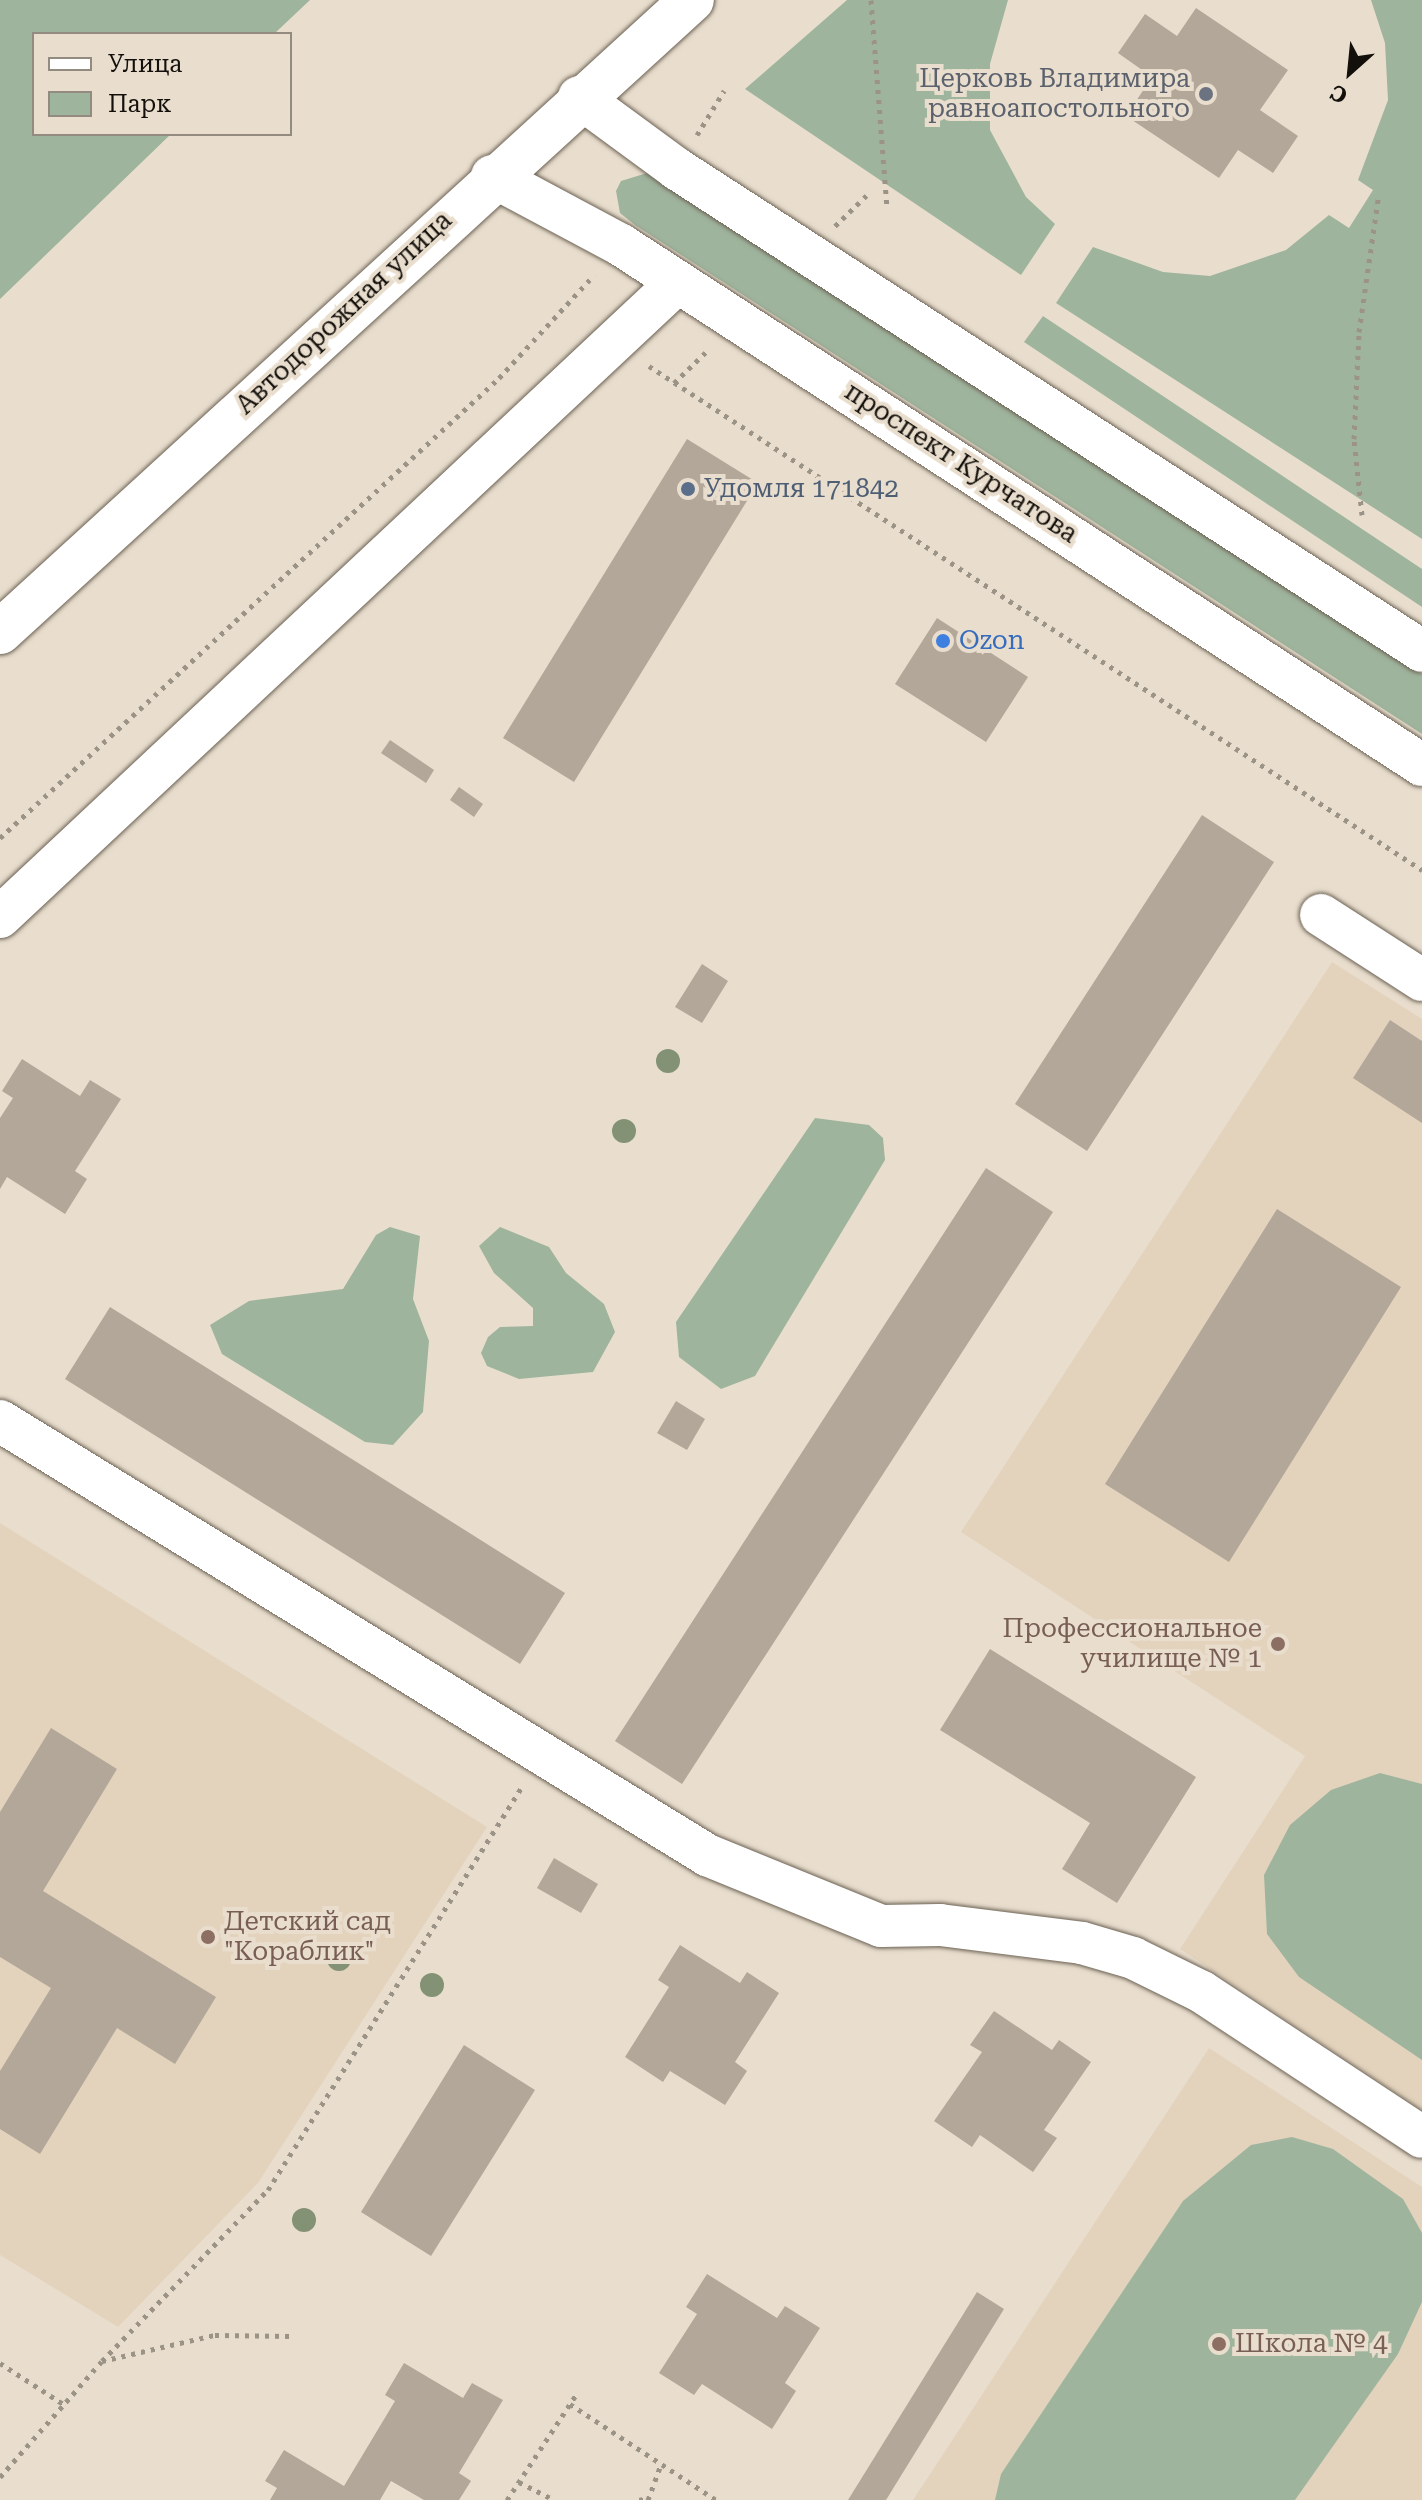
<!DOCTYPE html>
<meta charset="utf-8">
<style>
body{margin:0}
#map{position:relative;width:1422px;height:2500px;overflow:hidden;background:#e9dece;font-family:"Roboto Serif",serif}
div>[style]{position:absolute}
.built>*{inset:0;background:#e3d3bd}
.green>*{inset:0;background:#9fb49d}
.building>*{inset:0;background:#b2a798}
.path>*{height:5px;margin-top:-2.5px;transform-origin:0;background:repeating-linear-gradient(90deg,#9c9387 0 4px,transparent 0 10px)}
.roads{filter:drop-shadow(0 0 2px #6b6153) drop-shadow(0 0 2px #6b6153)}
.minor>*{height:42px;margin:-21px;padding:0 21px;transform-origin:21px;border-radius:21px;background:#fff}
.major>*{height:44px;margin:-22px;padding:0 22px;transform-origin:22px;border-radius:22px;background:#fff}
.trees>*{width:24px;height:24px;margin:-12px;border-radius:50%;background:#839275}
.dots>*{width:22px;height:22px;translate:-50% -50%;box-sizing:border-box;border:4px solid #e9dece;border-radius:50%}
span{translate:-50% -50%;white-space:nowrap;text-align:center;line-height:1.15;-webkit-text-stroke:8px #e9dece;paint-order:stroke}
.worship-label{font-size:26px;color:#5b616d}
.right{translate:-100% -50%;text-align:right}
.street-label{font-size:26px;color:#130f0a}
.service-label{font-size:26px;color:#4e5e75}
.left{translate:0 -50%;text-align:left}
.shop-label{font-size:26px;color:#366cbe}
.education-label{font-size:26px;color:#785e54}
.legend{position:absolute;left:32px;top:32px;width:260px;height:104px;box-sizing:border-box;background:#e9dece;border:2px solid #938b80;margin:0;padding:10px 14px;list-style:none;font-size:24px;color:#130f0a}
.legend li{display:flex;align-items:center;gap:16px;height:40px}
.legend b{width:40px;border:2px solid #938b80}
.north{position:absolute;left:1310px;top:32px;width:80px;height:80px;-webkit-text-stroke:6px #e9dece;paint-order:stroke;rotate:207deg;font-size:22px;font-weight:700;line-height:32px;text-align:center;color:#130f0a}
.north::after{content:'';display:block;margin:auto;width:28px;height:36px;background:#130f0a;clip-path:polygon(50% 0,100% 100%,50% 72%,0 100%)}
</style>
<div id="map">
<div class="built">
<div style="clip-path:polygon(1332px 962px,1422px 1019px,1422px 2110px,1180px 1949px,1305px 1756px,961px 1532px)"></div>
<div style="clip-path:polygon(0 1523px,487px 1827px,258px 2183px,118px 2327px,0 2255px)"></div>
<div style="clip-path:polygon(1209px 2048px,1422px 2187px,1422px 2500px,913px 2500px)"></div>
</div>
<div class="green">
<div style="clip-path:polygon(0 0,310px 0,274px 34px,34px 34px,34px 134px,171px 134px,0 299px)"></div>
<div style="clip-path:polygon(847px 0,1008px 0,990px 64px,990px 130px,1026px 197px,1055px 224px,1021px 275px,745px 89px)"></div>
<div style="clip-path:polygon(1371px 0,1422px 0,1422px 539px,1056px 303px,1093px 247px,1163px 272px,1210px 276px,1286px 250px,1329px 215px,1349px 228px,1373px 190px,1358px 180px,1388px 100px,1385px 43px)"></div>
<div style="clip-path:polygon(647px 173px,1422px 674px,1422px 734px,635px 225px,620px 213px,616px 191px,621px 181px)"></div>
<div style="clip-path:polygon(1043px 316px,1422px 569px,1422px 607px,1024px 342px)"></div>
<div style="clip-path:polygon(815px 1118px,869px 1125px,883px 1138px,885px 1160px,755px 1376px,721px 1389px,679px 1357px,676px 1322px)"></div>
<div style="clip-path:polygon(390px 1227px,420px 1236px,413px 1299px,429px 1341px,423px 1412px,393px 1445px,365px 1442px,222px 1354px,210px 1325px,249px 1301px,343px 1289px,376px 1235px)"></div>
<div style="clip-path:polygon(500px 1227px,549px 1247px,566px 1273px,604px 1304px,615px 1332px,593px 1372px,519px 1379px,487px 1366px,481px 1353px,488px 1337px,500px 1327px,533px 1326px,533px 1308px,494px 1273px,479px 1246px)"></div>
<div style="clip-path:polygon(1380px 1773px,1422px 1784px,1422px 2060px,1299px 1977px,1267px 1934px,1264px 1875px,1290px 1825px,1331px 1790px)"></div>
<div style="clip-path:polygon(1292px 2137px,1333px 2149px,1403px 2199px,1422px 2233px,1422px 2302px,1398px 2354px,1295px 2500px,995px 2500px,1001px 2474px,1183px 2201px,1251px 2145px)"></div>
</div>
<div class="building">
<div style="clip-path:polygon(1196px 8px,1288px 70px,1260px 110px,1298px 136px,1273px 173px,1238px 150px,1219px 178px,1126px 116px,1152px 77px,1118px 53px,1145px 14px,1177px 36px)"></div>
<div style="clip-path:polygon(687px 439px,758px 483px,574px 782px,503px 738px)"></div>
<div style="clip-path:polygon(937px 618px,1028px 677px,986px 742px,895px 684px)"></div>
<div style="clip-path:polygon(390px 740px,434px 770px,426px 783px,381px 753px)"></div>
<div style="clip-path:polygon(459px 787px,483px 804px,474px 817px,450px 800px)"></div>
<div style="clip-path:polygon(1202px 815px,1274px 862px,1087px 1151px,1015px 1104px)"></div>
<div style="clip-path:polygon(702px 964px,728px 981px,702px 1023px,675px 1007px)"></div>
<div style="clip-path:polygon(1390px 1020px,1422px 1041px,1422px 1123px,1353px 1078px)"></div>
<div style="clip-path:polygon(22px 1059px,80px 1096px,90px 1080px,121px 1099px,75px 1171px,87px 1179px,65px 1214px,7px 1177px,0 1189px,0 1118px,13px 1098px,2px 1091px)"></div>
<div style="clip-path:polygon(986px 1168px,1053px 1212px,682px 1784px,615px 1741px)"></div>
<div style="clip-path:polygon(1277px 1209px,1401px 1287px,1229px 1562px,1105px 1484px)"></div>
<div style="clip-path:polygon(110px 1307px,565px 1593px,520px 1664px,65px 1379px)"></div>
<div style="clip-path:polygon(676px 1401px,705px 1419px,687px 1450px,657px 1433px)"></div>
<div style="clip-path:polygon(990px 1649px,1196px 1777px,1117px 1903px,1062px 1869px,1090px 1823px,940px 1730px)"></div>
<div style="clip-path:polygon(51px 1728px,117px 1769px,43px 1891px,216px 1997px,175px 2064px,117px 2028px,40px 2154px,0 2129px,0 2071px,51px 1988px,0 1957px,0 1812px)"></div>
<div style="clip-path:polygon(554px 1858px,598px 1884px,581px 1913px,537px 1888px)"></div>
<div style="clip-path:polygon(680px 1945px,740px 1983px,747px 1972px,779px 1993px,735px 2062px,747px 2071px,725px 2105px,670px 2071px,663px 2082px,625px 2057px,669px 1987px,658px 1980px)"></div>
<div style="clip-path:polygon(994px 2011px,1052px 2050px,1059px 2040px,1091px 2062px,1044px 2130px,1057px 2138px,1033px 2172px,980px 2135px,972px 2147px,934px 2121px,982px 2052px,970px 2045px)"></div>
<div style="clip-path:polygon(464px 2045px,535px 2090px,431px 2256px,361px 2212px)"></div>
<div style="clip-path:polygon(707px 2274px,777px 2318px,785px 2306px,820px 2328px,785px 2383px,796px 2391px,772px 2429px,702px 2384px,694px 2395px,659px 2373px,697px 2314px,686px 2307px)"></div>
<div style="clip-path:polygon(977px 2292px,1004px 2309px,886px 2500px,848px 2500px)"></div>
<div style="clip-path:polygon(404px 2363px,463px 2398px,472px 2383px,503px 2400px,459px 2473px,471px 2481px,459px 2500px,424px 2500px,391px 2481px,380px 2500px,270px 2500px,277px 2488px,265px 2481px,284px 2450px,344px 2486px,395px 2401px,385px 2395px)"></div>
</div>
<div class="path">
<div style="left:871px;top:0;width:207px;rotate:85.6deg"></div>
<div style="left:697px;top:135px;width:52px;rotate:-58.5deg"></div>
<div style="left:835px;top:226px;width:47px;rotate:-44.1deg"></div>
<div style="left:649px;top:366px;width:923px;rotate:33.1deg"></div>
<div style="left:674px;top:383px;width:47px;rotate:-44.1deg"></div>
<div style="left:1362px;top:515px;width:76px;rotate:-96deg"></div>
<div style="left:1354px;top:439px;width:107px;rotate:-87.3deg"></div>
<div style="left:1359px;top:332px;width:139px;rotate:-81.8deg"></div>
<div style="left:0;top:838px;width:679px;rotate:-42.67deg"></div>
<div style="left:499px;top:378px;width:140px;rotate:-47.3deg"></div>
<div style="left:102px;top:2361px;width:238px;rotate:-45.9deg"></div>
<div style="left:268px;top:2190px;width:477px;rotate:-57.8deg"></div>
<div style="left:0;top:2363px;width:77px;rotate:32.9deg"></div>
<div style="left:570px;top:2404px;width:175px;rotate:33.3deg"></div>
<div style="left:0;top:2477px;width:154px;rotate:-48.7deg"></div>
<div style="left:102px;top:2361px;width:116px;rotate:-13deg"></div>
<div style="left:215px;top:2335px;width:76px;rotate:0.8deg"></div>
<div style="left:519px;top:2482px;width:39px;rotate:27deg"></div>
<div style="left:507px;top:2500px;width:126px;rotate:-56.7deg"></div>
<div style="left:639px;top:2500px;width:9px;rotate:-13deg"></div>
<div style="left:648px;top:2500px;width:38px;rotate:-70deg"></div>
</div>
<div class="roads">
<div class="minor">
<div style="left:579px;top:97px;width:122px;rotate:36.3deg"></div>
<div style="left:677px;top:169px;width:887px;rotate:32.9deg"></div>
<div style="left:492px;top:176px;width:146px;rotate:28.1deg"></div>
<div style="left:621px;top:245px;width:955px;rotate:32.99deg"></div>
<div style="left:1321px;top:915px;width:120px;rotate:32.8deg"></div>
<div style="left:0;top:917px;width:928px;rotate:-43.12deg"></div>
<div style="left:0;top:1421px;width:830px;rotate:31.54deg"></div>
<div style="left:707px;top:1855px;width:188px;rotate:22.2deg"></div>
<div style="left:881px;top:1926px;width:59px;rotate:-1deg"></div>
<div style="left:940px;top:1925px;width:143px;rotate:7.2deg"></div>
<div style="left:1082px;top:1943px;width:53px;rotate:16.4deg"></div>
<div style="left:1133px;top:1958px;width:77px;rotate:26.2deg"></div>
<div style="left:1202px;top:1992px;width:263px;rotate:33.4deg"></div>
</div>
<div class="major">
<div style="left:0;top:632px;width:937px;rotate:-42.41deg"></div>
</div>
</div>
<div class="trees">
<div style="left:668px;top:1061px"></div>
<div style="left:624px;top:1131px"></div>
<div style="left:339px;top:1959px"></div>
<div style="left:432px;top:1985px"></div>
<div style="left:304px;top:2220px"></div>
</div>
<div class="dots">
<div style="left:1206px;top:94px;background:#6b7280"></div>
<div style="left:688px;top:489px;background:#5c6f8a"></div>
<div style="left:943px;top:641px;background:#3f7fe0"></div>
<div style="left:1278px;top:1644px;background:#8d6e63"></div>
<div style="left:208px;top:1937px;background:#8d6e63"></div>
<div style="left:1219px;top:2344px;background:#8d6e63"></div>
</div>
<div class="worship-label">
<span class="right" style="left:1190px;top:94px">Церковь Владимира<br>равноапостольного</span>
</div>
<div class="street-label">
<span style="left:344px;top:313px;rotate:-43deg">Автодорожная улица</span>
<span style="left:961px;top:463px;rotate:33deg">проспект Курчатова</span>
</div>
<div class="service-label">
<span class="left" style="left:704px;top:489px">Удомля 171842</span>
</div>
<div class="shop-label">
<span class="left" style="left:959px;top:641px">Ozon</span>
</div>
<div class="education-label">
<span class="right" style="left:1262px;top:1644px">Профессиональное<br>училище № 1</span>
<span class="left" style="left:224px;top:1937px">Детский сад<br>"Кораблик"</span>
<span class="left" style="left:1235px;top:2344px">Школа № 4</span>
</div>
<ul class="legend">
<li><b style="height:10px;background:#fff"></b>Улица</li>
<li><b style="height:22px;background:#9fb49d"></b>Парк</li>
</ul>
<div class="north">С</div>
</div>
